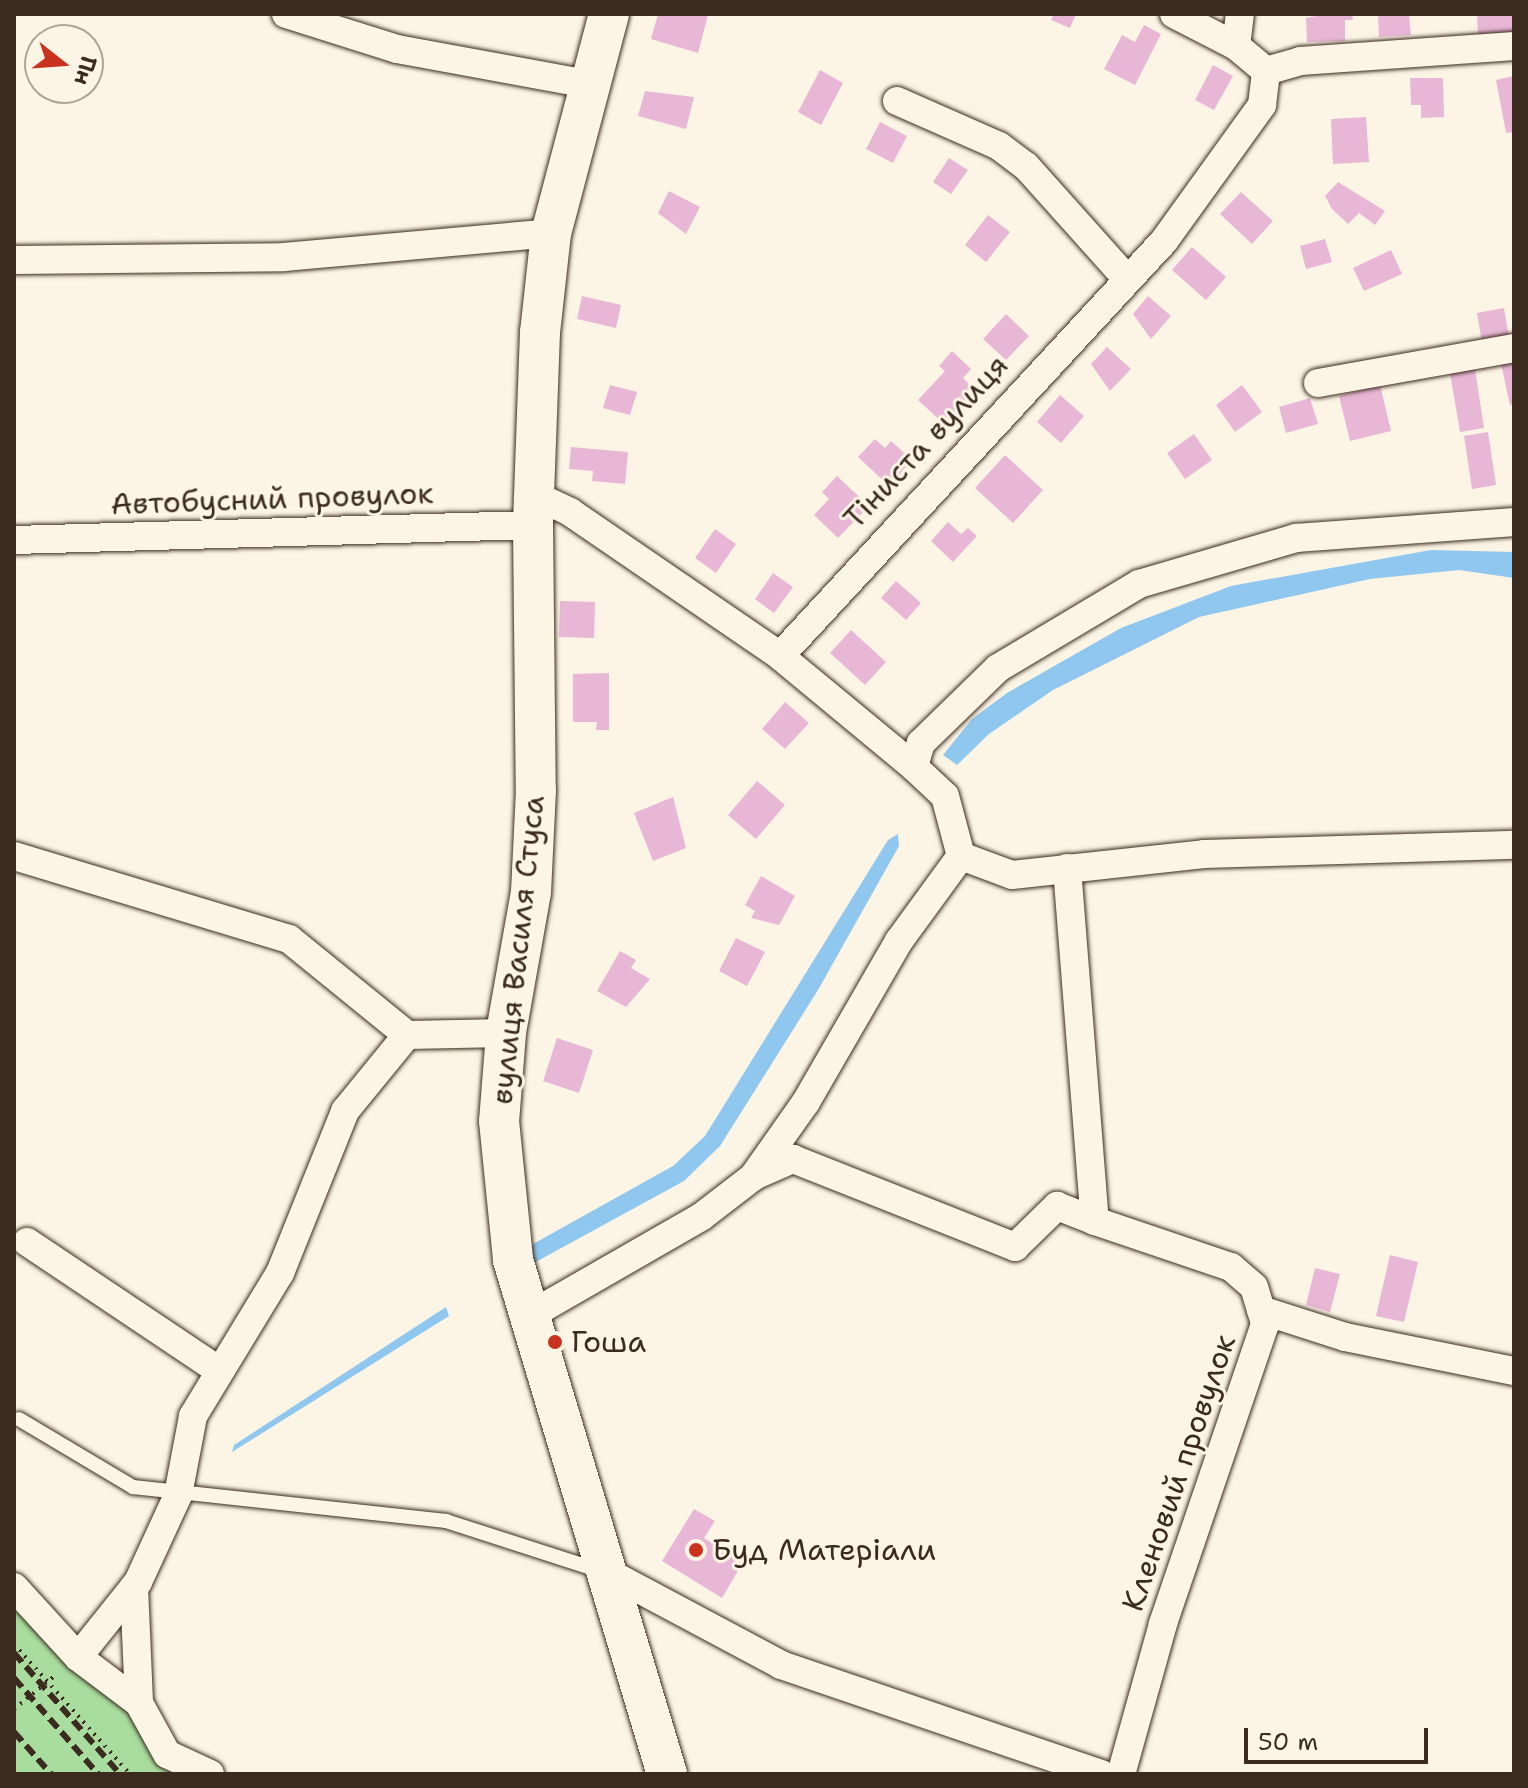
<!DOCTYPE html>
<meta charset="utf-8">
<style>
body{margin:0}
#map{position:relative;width:1528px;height:1788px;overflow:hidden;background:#fcf5e5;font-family:"Shantell Sans",sans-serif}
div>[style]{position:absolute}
.green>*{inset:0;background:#a9dd9f}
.water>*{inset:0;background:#8fc7ee}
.building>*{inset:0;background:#e9b7d6}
.path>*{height:4px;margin-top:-2px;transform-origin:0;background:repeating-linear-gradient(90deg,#3b2a1e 0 2px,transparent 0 8px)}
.roads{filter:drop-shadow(0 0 2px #3b2a1e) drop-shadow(0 0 2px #3b2a1e)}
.service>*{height:14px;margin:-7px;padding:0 7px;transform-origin:7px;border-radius:7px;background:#fcf5e5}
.minor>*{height:28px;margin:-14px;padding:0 14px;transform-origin:14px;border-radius:14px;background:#fcf5e5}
.secondary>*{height:40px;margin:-20px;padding:0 20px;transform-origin:20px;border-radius:20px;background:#fcf5e5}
.rail>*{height:6px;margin-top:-3px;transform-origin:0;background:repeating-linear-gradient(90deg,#3b2a1e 0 12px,transparent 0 18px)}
.dots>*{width:22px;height:22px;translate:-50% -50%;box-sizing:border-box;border:4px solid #fcf5e5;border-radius:50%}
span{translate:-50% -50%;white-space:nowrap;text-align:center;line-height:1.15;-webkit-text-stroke:6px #fcf5e5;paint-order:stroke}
.street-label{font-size:30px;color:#3b2a1e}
.poi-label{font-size:30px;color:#3b2a1e}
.left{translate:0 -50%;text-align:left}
.frame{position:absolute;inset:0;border:16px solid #3b2a1e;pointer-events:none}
.north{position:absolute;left:24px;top:24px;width:80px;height:80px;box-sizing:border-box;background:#fcf5e5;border:2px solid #afa495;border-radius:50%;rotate:107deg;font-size:22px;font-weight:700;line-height:32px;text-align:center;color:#3b2a1e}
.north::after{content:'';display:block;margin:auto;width:28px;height:36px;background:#c8321e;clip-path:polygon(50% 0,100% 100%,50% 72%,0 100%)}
.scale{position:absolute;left:1244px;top:1728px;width:184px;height:36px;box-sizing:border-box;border:4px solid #3b2a1e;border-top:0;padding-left:10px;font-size:24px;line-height:28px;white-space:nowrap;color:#3b2a1e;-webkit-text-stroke:6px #fcf5e5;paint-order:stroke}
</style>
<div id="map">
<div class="green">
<div style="clip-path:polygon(14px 1593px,136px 1712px,195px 1774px,14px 1774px)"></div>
</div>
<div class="water">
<div style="clip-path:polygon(1431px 550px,1514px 552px,1514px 578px,1459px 570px,1370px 579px,1199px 617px,1053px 690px,989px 734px,957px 765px,943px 755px,972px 719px,1007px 693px,1121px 628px,1231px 586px)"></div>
<div style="clip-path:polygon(898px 834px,899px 846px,818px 990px,720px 1146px,684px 1181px,532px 1264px,527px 1259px,533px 1244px,673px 1166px,705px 1136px,888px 840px)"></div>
<div style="clip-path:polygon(446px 1307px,449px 1316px,232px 1452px,234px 1445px)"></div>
</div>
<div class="building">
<div style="clip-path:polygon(658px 14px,708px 15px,698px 53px,651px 39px)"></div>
<div style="clip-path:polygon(1054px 14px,1076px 14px,1070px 28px,1051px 20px)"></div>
<div style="clip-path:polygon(1326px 14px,1352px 14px,1353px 20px,1345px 20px,1345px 41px,1307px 42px,1306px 18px)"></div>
<div style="clip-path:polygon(1378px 14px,1409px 14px,1411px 35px,1379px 37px)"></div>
<div style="clip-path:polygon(1477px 14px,1513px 14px,1514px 35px,1478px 37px)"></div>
<div style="clip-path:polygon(1144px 25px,1161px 34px,1135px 85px,1104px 69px,1122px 35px,1135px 42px)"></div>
<div style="clip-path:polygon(1213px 65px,1233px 76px,1214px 110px,1195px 100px)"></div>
<div style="clip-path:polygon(820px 70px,843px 83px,821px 125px,798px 112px)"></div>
<div style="clip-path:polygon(1514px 76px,1514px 132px,1506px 133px,1496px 80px)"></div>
<div style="clip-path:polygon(1410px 78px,1443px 78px,1444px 117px,1421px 118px,1421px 105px,1411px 105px)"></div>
<div style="clip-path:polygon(645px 91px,694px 97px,686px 129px,638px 116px)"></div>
<div style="clip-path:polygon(1366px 117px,1369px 162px,1333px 164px,1331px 119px)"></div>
<div style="clip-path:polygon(880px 122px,907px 136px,893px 163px,866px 149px)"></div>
<div style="clip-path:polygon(949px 158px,968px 170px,951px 194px,933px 182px)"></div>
<div style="clip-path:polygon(1338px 182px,1385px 211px,1375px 225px,1359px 213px,1348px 224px,1332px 209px,1325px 196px)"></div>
<div style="clip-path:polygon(669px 191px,700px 207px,686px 234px,658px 213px)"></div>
<div style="clip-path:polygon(1241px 192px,1273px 221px,1252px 244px,1220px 214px)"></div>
<div style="clip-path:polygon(988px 215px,1010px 232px,986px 262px,965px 245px)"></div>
<div style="clip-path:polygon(1325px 239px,1332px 262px,1306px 269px,1300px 246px)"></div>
<div style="clip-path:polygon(1192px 247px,1226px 277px,1206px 300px,1172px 270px)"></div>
<div style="clip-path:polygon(1391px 250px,1402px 274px,1364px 291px,1353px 268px)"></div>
<div style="clip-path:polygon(582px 296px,621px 305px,616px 328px,577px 319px)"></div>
<div style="clip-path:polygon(1148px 296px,1171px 316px,1151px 339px,1133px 314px)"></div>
<div style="clip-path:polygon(1504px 308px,1509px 338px,1482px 343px,1477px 313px)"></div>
<div style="clip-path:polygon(1006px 314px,1029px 336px,1006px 360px,983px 339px)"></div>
<div style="clip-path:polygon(1107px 347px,1131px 369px,1110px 391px,1091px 364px)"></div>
<div style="clip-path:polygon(952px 351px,971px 369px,963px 378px,976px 391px,945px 425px,918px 400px,945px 371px,939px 366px)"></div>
<div style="clip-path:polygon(1514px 362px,1514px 404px,1510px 405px,1501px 364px)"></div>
<div style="clip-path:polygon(1475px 369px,1484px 428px,1460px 432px,1450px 373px)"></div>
<div style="clip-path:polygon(610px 385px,637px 392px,630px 415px,603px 408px)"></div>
<div style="clip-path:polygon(1242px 385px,1262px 412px,1235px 432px,1216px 405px)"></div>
<div style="clip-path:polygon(1380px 385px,1391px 431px,1350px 441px,1339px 396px)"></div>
<div style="clip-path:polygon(1060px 395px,1084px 416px,1061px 443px,1037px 422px)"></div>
<div style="clip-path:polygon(1310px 398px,1318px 424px,1286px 433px,1279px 407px)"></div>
<div style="clip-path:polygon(1488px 432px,1496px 485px,1472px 489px,1464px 436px)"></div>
<div style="clip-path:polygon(1194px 434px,1212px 460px,1185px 479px,1167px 453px)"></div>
<div style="clip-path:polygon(875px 439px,885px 448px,891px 441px,912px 460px,889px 486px,858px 457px)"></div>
<div style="clip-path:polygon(571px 447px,628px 452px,625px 484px,592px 481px,593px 471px,569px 469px)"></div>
<div style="clip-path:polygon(1005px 455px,1043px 490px,1013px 523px,975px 488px)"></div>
<div style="clip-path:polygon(837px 476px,869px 506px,838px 538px,814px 515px,829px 499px,822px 492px)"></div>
<div style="clip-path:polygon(948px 522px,961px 534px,968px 528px,977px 536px,953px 562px,931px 541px)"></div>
<div style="clip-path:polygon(715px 529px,736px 544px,716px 573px,695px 558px)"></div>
<div style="clip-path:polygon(773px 573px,793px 587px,774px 613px,755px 599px)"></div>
<div style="clip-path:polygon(896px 581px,921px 603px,906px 620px,881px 598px)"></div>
<div style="clip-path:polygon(560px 601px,595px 602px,594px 638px,559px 637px)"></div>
<div style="clip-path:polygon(851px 630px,886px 662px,865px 685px,830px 653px)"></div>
<div style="clip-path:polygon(609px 673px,609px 730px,596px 730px,597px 722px,573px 722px,573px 674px)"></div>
<div style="clip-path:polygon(785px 702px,809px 723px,785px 749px,762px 729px)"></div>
<div style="clip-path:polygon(757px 781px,785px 805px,756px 839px,728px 815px)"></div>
<div style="clip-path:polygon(673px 797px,686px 848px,653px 861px,634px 813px)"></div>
<div style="clip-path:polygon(761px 876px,795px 896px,779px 925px,751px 918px,755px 911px,745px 905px)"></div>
<div style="clip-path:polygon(736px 938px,765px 952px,747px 986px,719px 971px)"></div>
<div style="clip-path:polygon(620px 951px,636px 960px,631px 968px,650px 979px,626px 1007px,597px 991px)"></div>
<div style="clip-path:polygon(557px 1038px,593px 1050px,579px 1093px,543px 1081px)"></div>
<div style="clip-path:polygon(1390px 1255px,1418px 1262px,1404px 1322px,1376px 1316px)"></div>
<div style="clip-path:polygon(1315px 1268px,1340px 1274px,1330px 1312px,1306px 1305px)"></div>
<div style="clip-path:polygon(694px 1509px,715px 1521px,704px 1538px,743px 1562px,722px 1598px,662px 1561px)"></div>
</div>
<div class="path">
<div style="left:14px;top:1644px;width:174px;rotate:48.3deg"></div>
<div style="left:14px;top:1709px;width:55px;rotate:-39.1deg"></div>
</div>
<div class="roads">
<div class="service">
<div style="left:19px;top:1419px;width:133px;rotate:30.8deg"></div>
<div style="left:133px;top:1487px;width:315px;rotate:6.2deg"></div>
<div style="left:446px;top:1521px;width:163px;rotate:17.9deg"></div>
</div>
<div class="minor">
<div style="left:286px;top:14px;width:116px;rotate:17.5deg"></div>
<div style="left:397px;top:49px;width:194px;rotate:10.4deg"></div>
<div style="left:1174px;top:14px;width:70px;rotate:27.3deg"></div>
<div style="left:1266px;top:71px;width:35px;rotate:-16deg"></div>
<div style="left:1300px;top:61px;width:215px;rotate:-4deg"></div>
<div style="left:897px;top:101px;width:111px;rotate:23.8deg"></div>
<div style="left:999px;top:146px;width:34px;rotate:37deg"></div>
<div style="left:1026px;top:166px;width:150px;rotate:48.2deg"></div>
<div style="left:14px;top:260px;width:270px;rotate:-0.6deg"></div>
<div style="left:284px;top:257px;width:268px;rotate:-5.1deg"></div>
<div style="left:1318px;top:383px;width:199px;rotate:-10.1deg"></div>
<div style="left:534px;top:495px;width:40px;rotate:25deg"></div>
<div style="left:570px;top:512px;width:255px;rotate:34.4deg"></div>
<div style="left:780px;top:656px;width:174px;rotate:39.6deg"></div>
<div style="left:914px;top:767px;width:42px;rotate:43.1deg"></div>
<div style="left:945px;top:796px;width:62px;rotate:75.1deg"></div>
<div style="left:14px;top:540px;width:519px;rotate:-1.66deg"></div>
<div style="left:780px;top:656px;width:565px;rotate:-47.22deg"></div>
<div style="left:1164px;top:241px;width:168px;rotate:-54.2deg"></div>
<div style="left:1262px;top:105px;width:34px;rotate:-83deg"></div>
<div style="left:1266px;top:71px;width:39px;rotate:-140deg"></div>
<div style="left:1236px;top:46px;width:32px;rotate:-83deg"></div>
<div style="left:914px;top:767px;width:25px;rotate:-74deg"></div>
<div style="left:921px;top:743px;width:107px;rotate:-44.2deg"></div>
<div style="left:998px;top:668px;width:164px;rotate:-30.8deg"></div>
<div style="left:1139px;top:584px;width:164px;rotate:-16.3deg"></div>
<div style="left:1296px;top:538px;width:219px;rotate:-4.2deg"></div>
<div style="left:14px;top:856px;width:287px;rotate:16.8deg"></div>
<div style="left:289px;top:939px;width:152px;rotate:39.1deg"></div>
<div style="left:961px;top:856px;width:54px;rotate:20.4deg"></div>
<div style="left:1012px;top:875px;width:193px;rotate:-6.2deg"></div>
<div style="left:1204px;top:854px;width:310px;rotate:-1.7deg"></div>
<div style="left:1067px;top:868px;width:354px;rotate:85.5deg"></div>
<div style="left:1095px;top:1221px;width:144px;rotate:18.7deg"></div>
<div style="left:1231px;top:1267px;width:30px;rotate:41deg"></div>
<div style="left:1254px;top:1287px;width:39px;rotate:73deg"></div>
<div style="left:1265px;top:1324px;width:317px;rotate:108.8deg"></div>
<div style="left:1163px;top:1624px;width:156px;rotate:105.6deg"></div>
<div style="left:754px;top:1176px;width:43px;rotate:-23.6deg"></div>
<div style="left:793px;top:1159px;width:239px;rotate:21.6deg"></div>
<div style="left:1015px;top:1247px;width:59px;rotate:-44.3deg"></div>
<div style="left:1057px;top:1206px;width:41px;rotate:21.5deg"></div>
<div style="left:27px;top:1242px;width:232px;rotate:33.8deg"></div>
<div style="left:527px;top:1308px;width:19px;rotate:-6deg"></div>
<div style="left:546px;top:1306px;width:179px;rotate:-29.9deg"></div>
<div style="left:701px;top:1217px;width:66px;rotate:-37.6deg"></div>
<div style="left:753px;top:1177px;width:92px;rotate:-54.8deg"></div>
<div style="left:806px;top:1102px;width:186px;rotate:-60deg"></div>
<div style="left:899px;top:941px;width:105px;rotate:-53.9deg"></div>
<div style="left:1261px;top:1310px;width:88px;rotate:17.8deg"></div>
<div style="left:1345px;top:1337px;width:172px;rotate:11.4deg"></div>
<div style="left:609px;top:1573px;width:195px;rotate:28.1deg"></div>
<div style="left:781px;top:1665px;width:339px;rotate:18.8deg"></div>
<div style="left:14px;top:1587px;width:95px;rotate:47.6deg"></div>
<div style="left:134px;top:1587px;width:116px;rotate:87.5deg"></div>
<div style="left:210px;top:1774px;width:47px;rotate:-155.1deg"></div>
<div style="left:167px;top:1754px;width:58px;rotate:-118.8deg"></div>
<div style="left:139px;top:1703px;width:76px;rotate:-143deg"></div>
<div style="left:78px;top:1657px;width:96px;rotate:-51.3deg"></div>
<div style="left:138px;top:1582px;width:96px;rotate:-65.3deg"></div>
<div style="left:178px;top:1495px;width:80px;rotate:-79.2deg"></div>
<div style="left:193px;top:1416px;width:167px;rotate:-58.7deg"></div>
<div style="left:280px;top:1273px;width:175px;rotate:-68.1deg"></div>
<div style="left:345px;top:1111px;width:98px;rotate:-50.8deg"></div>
<div style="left:407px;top:1035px;width:99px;rotate:-1.2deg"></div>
</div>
<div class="secondary">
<div style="left:609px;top:14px;width:227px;rotate:104.8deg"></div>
<div style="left:551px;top:233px;width:100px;rotate:96.3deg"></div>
<div style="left:540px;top:332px;width:193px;rotate:92.1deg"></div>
<div style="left:533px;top:525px;width:265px;rotate:89.4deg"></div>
<div style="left:536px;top:790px;width:102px;rotate:92.8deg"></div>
<div style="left:531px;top:892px;width:143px;rotate:100.1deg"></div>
<div style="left:506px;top:1033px;width:88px;rotate:94.5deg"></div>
<div style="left:499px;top:1121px;width:140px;rotate:84.2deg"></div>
<div style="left:513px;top:1260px;width:537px;rotate:73.32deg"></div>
</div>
</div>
<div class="rail">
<div style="left:14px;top:1653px;width:161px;rotate:48.8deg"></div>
<div style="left:14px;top:1678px;width:128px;rotate:48.8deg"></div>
<div style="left:14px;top:1732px;width:56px;rotate:48.6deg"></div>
</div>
<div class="dots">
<div style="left:555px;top:1342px;background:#c8321e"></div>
<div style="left:696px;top:1550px;background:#c8321e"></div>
</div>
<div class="street-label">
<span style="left:926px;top:442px;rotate:-47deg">Тіниста вулиця</span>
<span style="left:272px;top:499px;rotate:-2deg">Автобусний провулок</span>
<span style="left:518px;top:950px;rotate:-84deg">вулиця Василя Стуса</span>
<span style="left:1179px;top:1473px;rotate:-71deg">Кленовий провулок</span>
</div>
<div class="poi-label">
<span class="left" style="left:571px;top:1342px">Гоша</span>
<span class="left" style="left:712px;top:1550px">Буд Матерiали</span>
</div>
<div class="frame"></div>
<div class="north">Пн</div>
<div class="scale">50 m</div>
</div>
